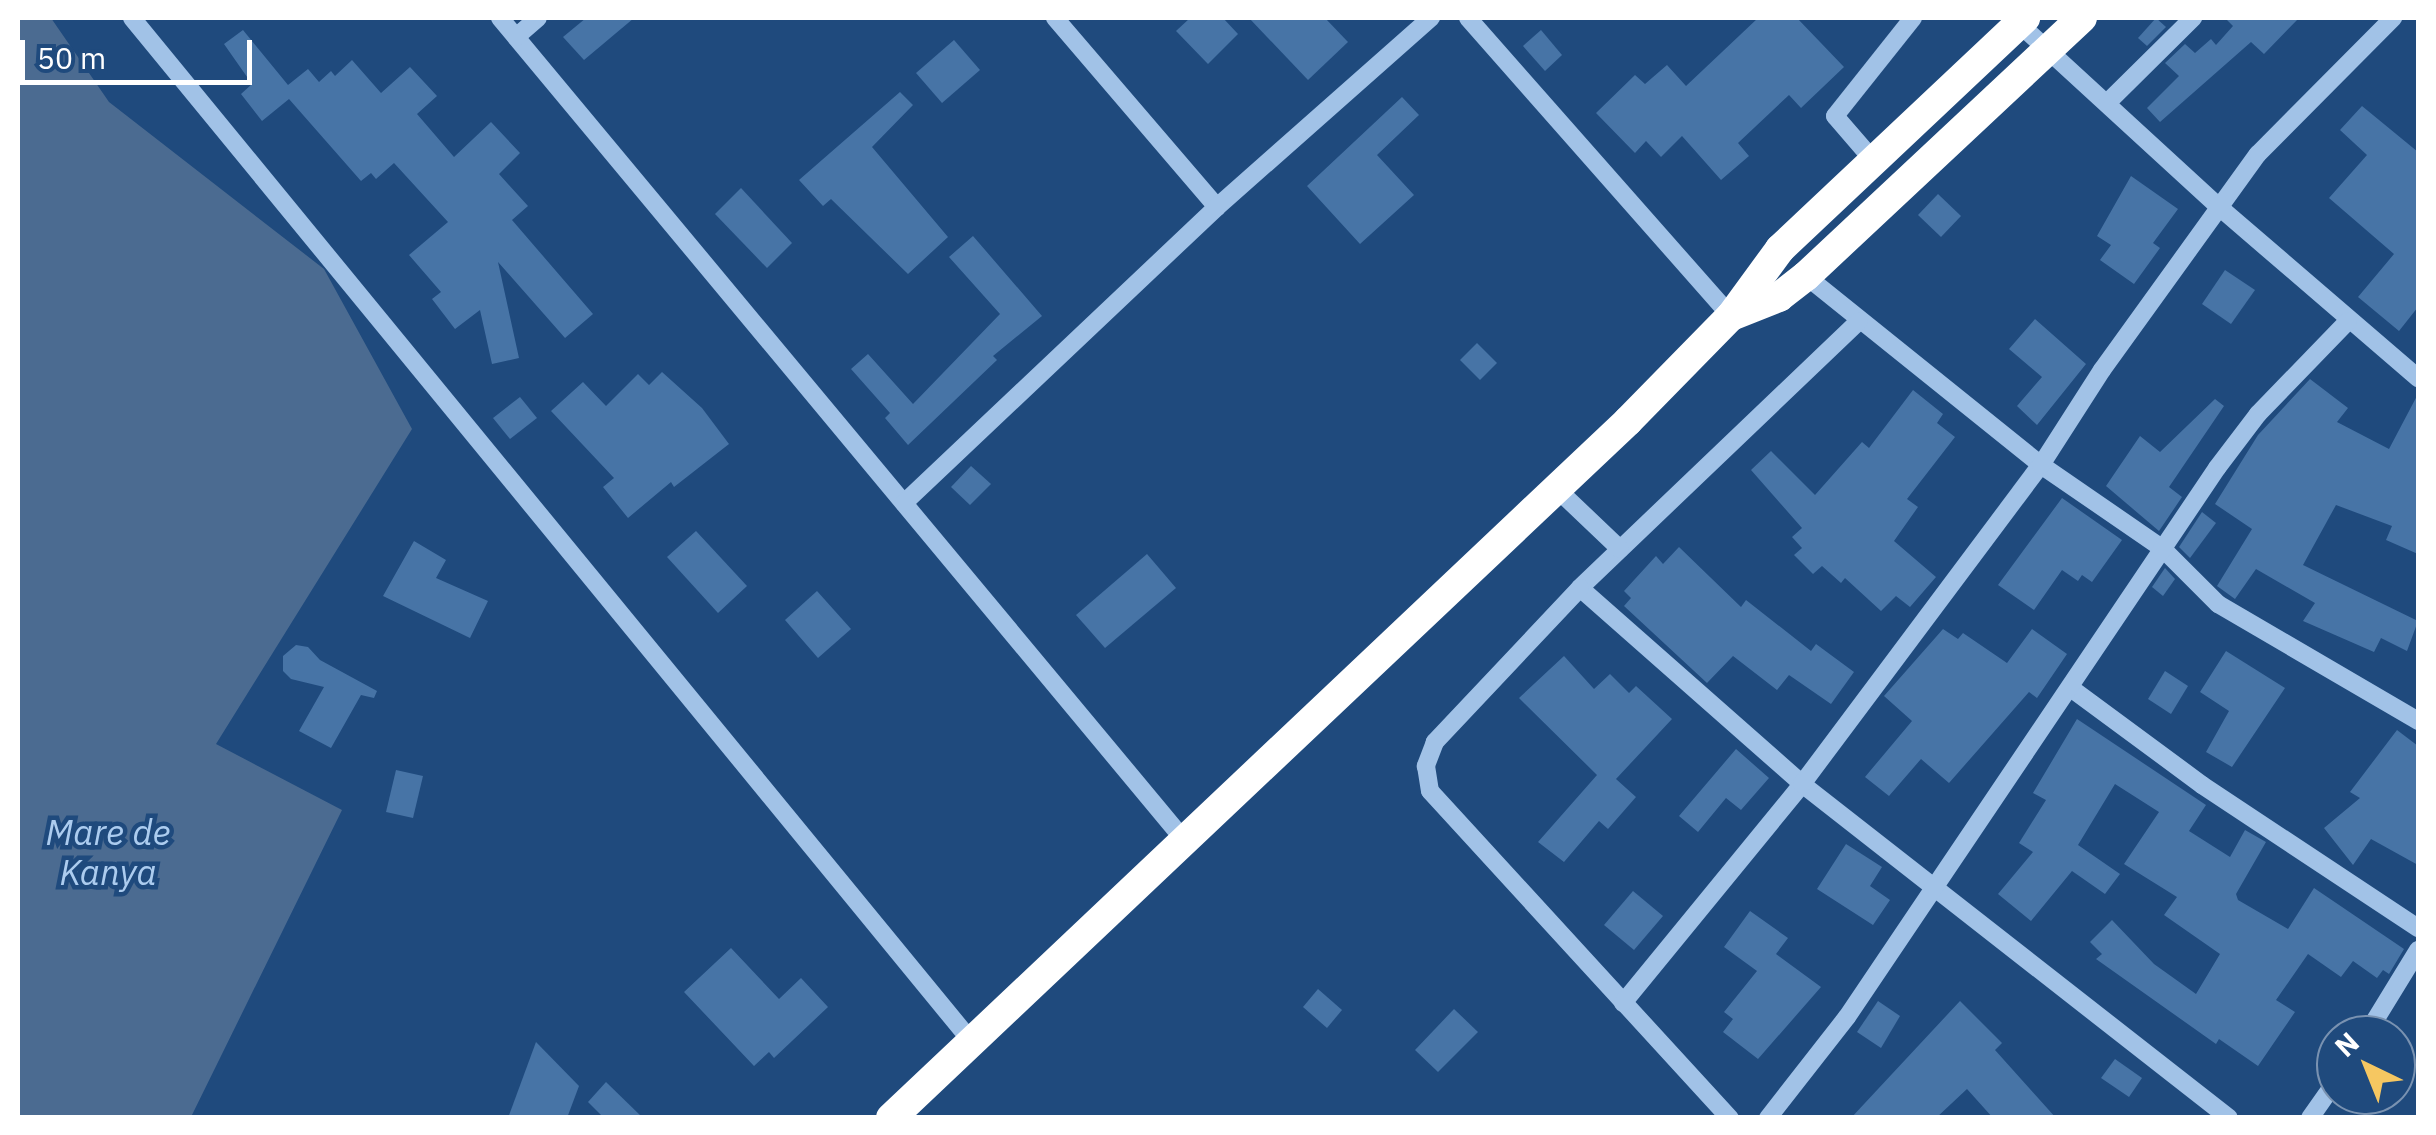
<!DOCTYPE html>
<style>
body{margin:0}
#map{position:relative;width:2436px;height:1135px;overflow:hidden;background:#1f4a7d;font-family:"IBM Plex Sans",sans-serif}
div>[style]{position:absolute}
.water>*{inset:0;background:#4b6b91}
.building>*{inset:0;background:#4774a6}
.minor>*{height:18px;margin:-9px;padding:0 9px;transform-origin:9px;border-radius:9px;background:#a1c2e7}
.highway>*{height:30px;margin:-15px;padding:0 15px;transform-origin:15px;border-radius:15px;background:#fff}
span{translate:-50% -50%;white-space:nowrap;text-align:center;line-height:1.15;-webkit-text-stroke:9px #1f4a7d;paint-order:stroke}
.water-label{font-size:35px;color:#acccef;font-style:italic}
.frame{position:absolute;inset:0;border:20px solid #fff;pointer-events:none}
.north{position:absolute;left:2316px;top:1015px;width:100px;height:100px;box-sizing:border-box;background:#1f4a7d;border:2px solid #7992b1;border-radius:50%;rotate:317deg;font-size:28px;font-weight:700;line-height:40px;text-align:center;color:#fff}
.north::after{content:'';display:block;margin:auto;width:35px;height:45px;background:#f6c761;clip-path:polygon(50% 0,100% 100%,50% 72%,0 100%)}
.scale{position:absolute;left:20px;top:40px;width:232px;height:45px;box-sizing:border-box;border:5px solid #fff;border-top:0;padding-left:12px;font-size:30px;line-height:35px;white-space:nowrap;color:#fff;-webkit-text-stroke:8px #1f4a7d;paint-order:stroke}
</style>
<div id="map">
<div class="water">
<div style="clip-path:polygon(18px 18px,51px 18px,109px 102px,324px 269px,412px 429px,216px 744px,342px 810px,191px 1117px,18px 1117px)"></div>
</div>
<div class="building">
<div style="clip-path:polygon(586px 18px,634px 18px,584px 60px,563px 37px)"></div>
<div style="clip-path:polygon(1190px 18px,1223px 18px,1238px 34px,1208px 64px,1176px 31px)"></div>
<div style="clip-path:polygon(1249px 18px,1325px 18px,1348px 42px,1308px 80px)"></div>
<div style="clip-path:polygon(1758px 18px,1797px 18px,1844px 67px,1801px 108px,1789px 95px,1738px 143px,1749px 156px,1721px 180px,1682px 136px,1661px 157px,1646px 141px,1635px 153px,1596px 113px,1635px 75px,1645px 84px,1667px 65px,1686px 86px)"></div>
<div style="clip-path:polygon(2156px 18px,2166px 27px,2147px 46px,2138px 38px)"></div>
<div style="clip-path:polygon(2225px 18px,2299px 18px,2264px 54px,2251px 42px,2160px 122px,2147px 108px,2179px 76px,2165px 63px,2185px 44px,2195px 53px,2211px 39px,2216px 45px,2233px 26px)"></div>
<div style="clip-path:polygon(243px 30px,288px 85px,308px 69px,319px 82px,331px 71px,335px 76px,352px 60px,381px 93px,410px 67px,437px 96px,417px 114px,454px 157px,491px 122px,520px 153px,499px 174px,528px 206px,512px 220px,593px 314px,565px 338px,498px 262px,519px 358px,492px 364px,480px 310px,455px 329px,432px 299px,441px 292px,409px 255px,448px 222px,394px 163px,376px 179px,371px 173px,361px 181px,289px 99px,262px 121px,241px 94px,252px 84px,224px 44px)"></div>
<div style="clip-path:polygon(1541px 30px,1562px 55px,1545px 71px,1523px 46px)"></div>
<div style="clip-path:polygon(954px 40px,980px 70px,942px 103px,916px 73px)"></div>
<div style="clip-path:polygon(900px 92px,913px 105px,872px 147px,948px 237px,908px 274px,831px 199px,823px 206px,799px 180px)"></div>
<div style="clip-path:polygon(1402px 97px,1419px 115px,1377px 155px,1414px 195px,1360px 244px,1307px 186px)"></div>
<div style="clip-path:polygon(2362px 106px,2418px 152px,2418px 307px,2399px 331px,2358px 297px,2394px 254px,2329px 198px,2367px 155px,2340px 130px)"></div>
<div style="clip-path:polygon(2131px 176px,2178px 209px,2153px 243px,2160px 248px,2134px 284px,2100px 260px,2111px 245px,2097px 236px)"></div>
<div style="clip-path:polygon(741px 188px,792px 243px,767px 268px,715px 214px)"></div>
<div style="clip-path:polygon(1938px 194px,1961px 216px,1941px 237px,1918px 215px)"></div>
<div style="clip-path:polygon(973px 236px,1042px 316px,993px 356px,997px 360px,908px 445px,885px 418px,890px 413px,851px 369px,868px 354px,913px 404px,1000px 314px,949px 257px)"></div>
<div style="clip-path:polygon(2225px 270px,2255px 290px,2231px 324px,2202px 304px)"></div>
<div style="clip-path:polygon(2035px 319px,2086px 364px,2037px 425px,2017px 406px,2042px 377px,2009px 349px)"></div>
<div style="clip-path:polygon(1477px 343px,1497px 363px,1480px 380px,1460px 360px)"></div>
<div style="clip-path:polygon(662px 372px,702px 408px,729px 444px,674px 487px,671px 482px,628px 518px,603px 487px,614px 478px,551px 411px,583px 382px,606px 406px,638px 374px,649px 385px)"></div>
<div style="clip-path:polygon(2310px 379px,2348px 408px,2337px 422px,2389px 449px,2418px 394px,2418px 554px,2386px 540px,2392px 526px,2336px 505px,2303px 565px,2418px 621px,2407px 651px,2381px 638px,2374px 652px,2303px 621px,2315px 603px,2256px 569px,2235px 599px,2217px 586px,2252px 529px,2215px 504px,2258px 435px)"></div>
<div style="clip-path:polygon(1913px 390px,1943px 414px,1937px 423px,1955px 437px,1907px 499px,1918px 507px,1894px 541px,1936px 577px,1910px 607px,1896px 596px,1881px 611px,1845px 578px,1841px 583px,1822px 566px,1813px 574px,1794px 555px,1802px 548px,1792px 537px,1802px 528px,1751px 470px,1771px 451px,1815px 495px,1862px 442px,1869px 448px)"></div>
<div style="clip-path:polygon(520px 397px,537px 418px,510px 439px,493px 418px)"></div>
<div style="clip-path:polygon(2215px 399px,2224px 406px,2169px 487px,2182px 497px,2159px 531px,2106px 486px,2140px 436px,2160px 452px)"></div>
<div style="clip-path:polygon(971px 466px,991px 484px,970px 505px,951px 487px)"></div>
<div style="clip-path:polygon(2062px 498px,2122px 540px,2092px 582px,2082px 575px,2078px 581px,2062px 570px,2034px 610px,1998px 585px)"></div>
<div style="clip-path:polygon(2202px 512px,2216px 523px,2190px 558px,2179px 547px)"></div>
<div style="clip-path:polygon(696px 531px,747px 586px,718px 613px,667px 557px)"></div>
<div style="clip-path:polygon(414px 541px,446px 560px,436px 578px,488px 601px,470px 638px,383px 596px)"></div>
<div style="clip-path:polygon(1679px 547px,1741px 607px,1746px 600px,1811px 651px,1816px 644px,1854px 672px,1831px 704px,1789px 675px,1777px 690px,1733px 656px,1707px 683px,1624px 606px,1631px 598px,1624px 591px,1656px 556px,1663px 564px)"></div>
<div style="clip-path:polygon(1147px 554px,1176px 588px,1105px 648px,1076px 615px)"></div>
<div style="clip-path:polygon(2165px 568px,2175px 579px,2163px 596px,2152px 587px)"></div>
<div style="clip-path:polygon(817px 591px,851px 629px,818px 658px,785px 620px)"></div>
<div style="clip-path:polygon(1943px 629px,1958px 639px,1963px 633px,2007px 663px,2032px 629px,2067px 654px,2037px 698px,2029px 692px,1949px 783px,1921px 759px,1889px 796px,1865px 777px,1912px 721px,1884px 696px)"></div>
<div style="clip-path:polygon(296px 645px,308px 647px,320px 660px,377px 691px,374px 698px,361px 695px,331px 748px,299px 731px,324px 687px,291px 679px,283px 671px,283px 656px)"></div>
<div style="clip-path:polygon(2226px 651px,2285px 688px,2232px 767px,2206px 752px,2229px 711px,2200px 692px)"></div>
<div style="clip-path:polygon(1564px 656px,1594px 689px,1610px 674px,1629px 693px,1636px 686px,1672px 719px,1616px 779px,1636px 797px,1608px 829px,1599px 821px,1564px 862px,1538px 842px,1597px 775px,1519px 698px)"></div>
<div style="clip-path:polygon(2165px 671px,2188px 686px,2171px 714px,2148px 699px)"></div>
<div style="clip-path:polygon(2077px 719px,2206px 805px,2189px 831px,2230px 857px,2245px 830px,2266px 842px,2236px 894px,2238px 900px,2288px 929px,2314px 888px,2404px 949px,2389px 974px,2383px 970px,2377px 978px,2353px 961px,2341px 977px,2308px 954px,2276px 1000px,2295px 1012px,2258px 1066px,2219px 1039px,2216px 1044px,2096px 959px,2102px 954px,2090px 942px,2112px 920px,2154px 964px,2196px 994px,2220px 954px,2164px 915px,2177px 897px,2124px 864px,2159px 812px,2115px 784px,2078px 845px,2120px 874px,2105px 894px,2072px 871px,2031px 921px,1998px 894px,2033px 852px,2019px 843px,2046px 800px,2033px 793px)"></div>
<div style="clip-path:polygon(2397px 730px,2418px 746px,2418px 865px,2371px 839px,2353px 865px,2324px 828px,2360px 798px,2350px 792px)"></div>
<div style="clip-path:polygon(1736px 749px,1769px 778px,1741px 810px,1726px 798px,1698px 832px,1679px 816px)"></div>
<div style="clip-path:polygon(396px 770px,423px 776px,413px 818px,386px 812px)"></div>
<div style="clip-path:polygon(1846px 844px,1882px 867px,1870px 886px,1890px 900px,1873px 925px,1817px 889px)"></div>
<div style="clip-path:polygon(1633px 891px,1663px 916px,1634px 950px,1604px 925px)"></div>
<div style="clip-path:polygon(1750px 911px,1788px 938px,1776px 954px,1821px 987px,1758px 1059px,1723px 1032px,1733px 1019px,1724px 1012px,1757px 971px,1724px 947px)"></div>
<div style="clip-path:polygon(731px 948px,779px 999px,801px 978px,828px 1007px,774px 1058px,769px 1052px,754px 1066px,684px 992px)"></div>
<div style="clip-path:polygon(1318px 989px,1342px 1010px,1327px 1028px,1303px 1007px)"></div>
<div style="clip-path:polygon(1878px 1001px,1900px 1016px,1881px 1048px,1857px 1032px)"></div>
<div style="clip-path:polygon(1960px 1001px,2002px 1043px,1995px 1050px,2056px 1118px,1993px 1118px,1967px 1089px,1936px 1118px,1851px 1118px)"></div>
<div style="clip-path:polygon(1454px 1009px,1478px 1032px,1438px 1072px,1415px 1050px)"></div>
<div style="clip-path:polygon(536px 1042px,579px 1086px,567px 1118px,508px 1118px)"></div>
<div style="clip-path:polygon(2115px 1059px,2142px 1078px,2129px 1097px,2101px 1078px)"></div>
<div style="clip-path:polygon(606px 1082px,643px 1118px,604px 1118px,588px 1102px)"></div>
</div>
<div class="minor">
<div style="left:132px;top:18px;width:1323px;rotate:50.64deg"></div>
<div style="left:500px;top:18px;width:1071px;rotate:50.23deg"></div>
<div style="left:1055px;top:18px;width:249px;rotate:49.4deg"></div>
<div style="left:1468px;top:18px;width:397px;rotate:48.6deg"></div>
<div style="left:2015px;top:20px;width:275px;rotate:42.5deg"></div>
<div style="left:2218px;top:206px;width:264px;rotate:40.7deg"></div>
<div style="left:516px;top:37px;width:29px;rotate:-41deg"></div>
<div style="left:2108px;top:102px;width:120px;rotate:-44.7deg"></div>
<div style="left:1873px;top:160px;width:58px;rotate:-130.8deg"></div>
<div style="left:1835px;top:116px;width:125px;rotate:-51.5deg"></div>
<div style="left:1806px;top:276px;width:302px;rotate:38.8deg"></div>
<div style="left:2041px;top:465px;width:148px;rotate:34.5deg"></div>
<div style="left:2163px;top:549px;width:78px;rotate:45deg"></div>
<div style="left:2218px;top:604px;width:232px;rotate:30.3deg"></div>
<div style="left:1859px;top:321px;width:386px;rotate:136.3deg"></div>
<div style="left:1580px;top:588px;width:296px;rotate:41.4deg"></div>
<div style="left:1802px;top:784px;width:542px;rotate:38.03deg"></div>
<div style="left:1557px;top:489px;width:87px;rotate:43.6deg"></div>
<div style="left:904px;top:503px;width:431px;rotate:-43.4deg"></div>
<div style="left:1217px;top:207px;width:286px;rotate:-41.5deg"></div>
<div style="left:1580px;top:588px;width:212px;rotate:133.3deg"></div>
<div style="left:1435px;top:742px;width:26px;rotate:111deg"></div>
<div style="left:1426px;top:766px;width:25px;rotate:81deg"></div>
<div style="left:1430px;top:791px;width:444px;rotate:47.5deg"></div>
<div style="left:2072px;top:689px;width:162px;rotate:36.4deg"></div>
<div style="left:2202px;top:785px;width:259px;rotate:33.5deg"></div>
<div style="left:1623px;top:1003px;width:283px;rotate:-50.7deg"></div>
<div style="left:1802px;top:784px;width:399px;rotate:-53.2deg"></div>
<div style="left:2041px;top:465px;width:113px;rotate:-57.3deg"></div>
<div style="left:2102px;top:370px;width:266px;rotate:-54.2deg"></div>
<div style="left:2258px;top:154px;width:192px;rotate:-45.2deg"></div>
<div style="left:2366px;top:1035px;width:100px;rotate:-58.5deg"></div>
<div style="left:1768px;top:1118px;width:128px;rotate:-52deg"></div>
<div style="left:1847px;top:1017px;width:662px;rotate:-56.02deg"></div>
<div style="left:2217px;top:468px;width:68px;rotate:-52.8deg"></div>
<div style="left:2258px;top:414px;width:129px;rotate:-45.9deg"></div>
<div style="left:2310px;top:1118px;width:45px;rotate:-54.9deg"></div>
</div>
<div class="highway">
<div style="left:1731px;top:316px;width:52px;rotate:-21.6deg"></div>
<div style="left:1779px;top:297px;width:34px;rotate:-38deg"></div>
<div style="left:1806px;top:276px;width:378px;rotate:-43.1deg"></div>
<div style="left:891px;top:1118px;width:1014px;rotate:-43.4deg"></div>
<div style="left:1628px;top:421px;width:147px;rotate:-45.6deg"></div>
<div style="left:1731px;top:316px;width:83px;rotate:-53.8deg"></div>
<div style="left:1780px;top:249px;width:337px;rotate:-43.3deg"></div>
</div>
<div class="water-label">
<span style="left:108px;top:852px">Mare de<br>Kanya</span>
</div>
<div class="frame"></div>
<div class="north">N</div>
<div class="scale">50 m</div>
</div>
